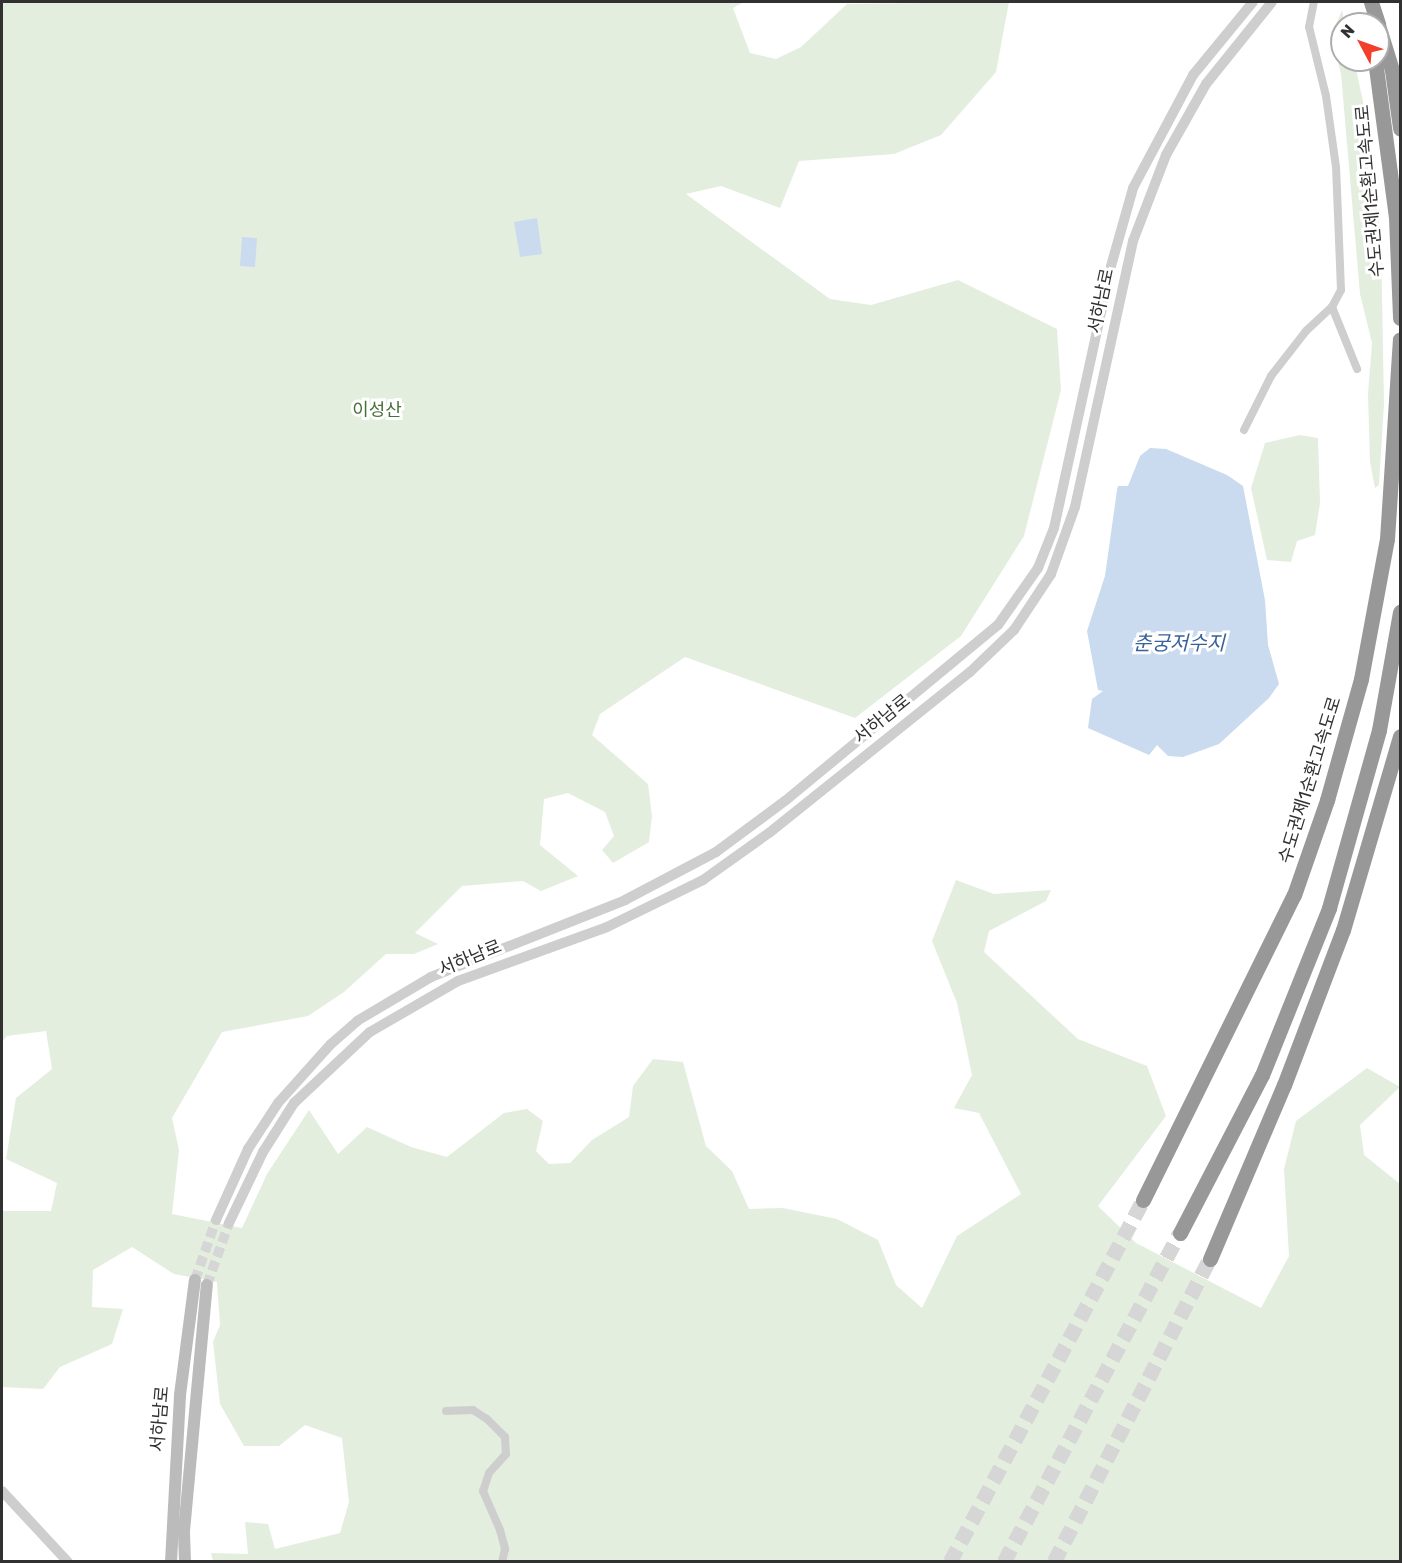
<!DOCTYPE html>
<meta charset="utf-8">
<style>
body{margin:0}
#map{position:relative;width:1402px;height:1563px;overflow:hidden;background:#fff;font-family:Rubik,"Noto Sans KR",sans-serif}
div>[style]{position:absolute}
.green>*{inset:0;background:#e4eede}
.water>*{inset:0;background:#cadaef}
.tertiary-tunnel>*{height:10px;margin-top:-5px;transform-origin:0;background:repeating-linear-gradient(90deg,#d6d6d6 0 10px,transparent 0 15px)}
.motorway-tunnel>*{height:15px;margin-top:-7.5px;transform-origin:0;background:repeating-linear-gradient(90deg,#d6d6d6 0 15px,transparent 0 23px)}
.minor>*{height:8px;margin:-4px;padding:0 4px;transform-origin:4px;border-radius:4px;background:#cecece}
.tertiary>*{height:10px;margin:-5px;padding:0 5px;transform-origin:5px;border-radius:5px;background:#cecece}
.secondary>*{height:12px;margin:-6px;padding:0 6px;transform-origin:6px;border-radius:6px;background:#bbb}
.motorway>*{height:15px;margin:-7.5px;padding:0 7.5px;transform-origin:7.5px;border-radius:7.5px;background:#989898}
span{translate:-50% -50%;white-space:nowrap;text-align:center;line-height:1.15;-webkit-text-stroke:6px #fff;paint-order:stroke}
.street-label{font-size:18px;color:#313131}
.park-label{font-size:18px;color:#4a703a}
.water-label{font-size:20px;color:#386299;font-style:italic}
.frame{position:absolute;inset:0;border:3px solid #313131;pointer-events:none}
.north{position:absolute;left:1330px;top:12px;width:60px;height:60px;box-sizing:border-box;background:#fff;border:2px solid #adadad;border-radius:50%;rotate:311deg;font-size:16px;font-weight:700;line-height:24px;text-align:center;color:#313131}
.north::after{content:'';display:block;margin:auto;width:21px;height:27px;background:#f13f2a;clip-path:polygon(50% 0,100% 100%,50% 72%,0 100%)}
</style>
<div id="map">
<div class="green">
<div style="clip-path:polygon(2px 2px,744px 2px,733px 8px,750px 53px,776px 59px,801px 47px,847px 4px,1009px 2px,996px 72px,941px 135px,894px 154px,799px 161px,780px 208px,721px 186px,686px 194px,830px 299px,871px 305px,958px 280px,1057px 329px,1061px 390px,1024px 536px,961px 636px,855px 718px,685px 657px,600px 714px,592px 735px,648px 784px,652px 816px,649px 842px,613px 863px,602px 850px,614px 836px,605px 812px,568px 793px,544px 799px,540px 845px,578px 876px,541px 891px,523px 881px,462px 886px,415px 933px,438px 944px,414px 954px,386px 954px,344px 992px,308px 1016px,222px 1032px,172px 1118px,179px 1150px,172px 1214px,242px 1228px,267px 1174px,309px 1110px,338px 1154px,367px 1127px,411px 1147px,447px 1157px,504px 1113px,527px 1109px,543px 1121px,536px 1151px,549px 1164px,570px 1163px,592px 1140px,629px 1117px,633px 1086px,653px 1059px,683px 1062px,706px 1146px,732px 1171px,749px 1209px,783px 1208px,837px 1219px,878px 1240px,896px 1285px,922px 1308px,957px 1236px,1021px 1194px,979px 1113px,954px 1108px,972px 1075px,957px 1003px,932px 941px,956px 880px,994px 894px,1051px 890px,1046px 901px,989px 931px,984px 952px,1078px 1039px,1147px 1066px,1166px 1116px,1098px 1206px,1136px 1243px,1261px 1308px,1289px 1256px,1284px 1169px,1296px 1121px,1367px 1068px,1400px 1087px,1360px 1125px,1364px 1155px,1400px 1184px,1400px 1561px,213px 1561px,211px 1553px,248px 1554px,245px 1522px,268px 1524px,275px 1549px,340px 1533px,349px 1502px,342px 1438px,305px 1425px,279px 1446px,244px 1446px,220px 1404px,213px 1342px,220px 1325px,217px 1282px,174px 1274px,132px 1247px,93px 1270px,92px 1307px,123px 1309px,112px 1344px,60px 1367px,43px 1389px,2px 1387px,2px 1211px,51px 1211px,57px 1183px,6px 1159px,16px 1098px,52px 1069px,46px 1031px,7px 1036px,2px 1042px)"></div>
<div style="clip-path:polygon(1342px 10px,1345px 24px,1342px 24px,1342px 60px,1354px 60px,1363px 101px,1381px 240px,1384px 404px,1379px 485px,1375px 488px,1370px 462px,1368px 394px,1372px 343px,1360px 294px,1341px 74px,1331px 36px)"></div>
<div style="clip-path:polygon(1300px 435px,1318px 438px,1320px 503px,1315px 535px,1297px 541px,1291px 562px,1267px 560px,1251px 488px,1265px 443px)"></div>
</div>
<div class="water">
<div style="clip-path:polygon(537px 218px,542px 254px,520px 257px,514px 222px)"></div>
<div style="clip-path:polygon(242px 237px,257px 238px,255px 267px,240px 266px)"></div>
<div style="clip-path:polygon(1150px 448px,1166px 449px,1227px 475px,1243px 486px,1265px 600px,1268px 645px,1279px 684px,1269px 698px,1219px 744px,1183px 757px,1168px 756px,1157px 745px,1149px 755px,1088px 728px,1092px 699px,1103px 691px,1098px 690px,1087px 631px,1105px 576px,1117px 490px,1118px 486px,1128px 486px,1140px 456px)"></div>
</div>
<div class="tertiary-tunnel">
<div style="left:195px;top:1280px;width:64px;rotate:-70.7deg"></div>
<div style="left:207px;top:1285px;width:66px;rotate:-70.5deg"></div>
</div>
<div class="motorway-tunnel">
<div style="left:950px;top:1562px;width:410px;rotate:-61.9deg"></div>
<div style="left:1004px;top:1562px;width:373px;rotate:-61.9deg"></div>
<div style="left:1054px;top:1562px;width:341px;rotate:-62.8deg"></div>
</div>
<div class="minor">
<div style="left:1332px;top:307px;width:67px;rotate:68deg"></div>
<div style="left:1244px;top:430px;width:60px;rotate:-63.4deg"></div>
<div style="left:1271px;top:376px;width:57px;rotate:-52.1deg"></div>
<div style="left:1306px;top:331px;width:35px;rotate:-43deg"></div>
<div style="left:1332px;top:307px;width:19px;rotate:-62deg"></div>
<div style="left:1341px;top:290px;width:123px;rotate:-92.3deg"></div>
<div style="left:1336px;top:167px;width:72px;rotate:-98deg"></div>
<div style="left:1326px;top:96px;width:71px;rotate:-103.8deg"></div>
<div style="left:1309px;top:27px;width:25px;rotate:-79deg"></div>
<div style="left:446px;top:1411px;width:27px;rotate:-2deg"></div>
<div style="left:473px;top:1410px;width:17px;rotate:33deg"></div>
<div style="left:487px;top:1419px;width:25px;rotate:45deg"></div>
<div style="left:505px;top:1437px;width:17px;rotate:87deg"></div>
<div style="left:506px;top:1454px;width:25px;rotate:132deg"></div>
<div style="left:489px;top:1473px;width:19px;rotate:108deg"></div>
<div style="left:483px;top:1491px;width:43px;rotate:66.4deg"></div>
<div style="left:500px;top:1530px;width:20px;rotate:75deg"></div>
<div style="left:505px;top:1549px;width:13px;rotate:103deg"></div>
</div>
<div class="tertiary">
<div style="left:216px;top:1220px;width:78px;rotate:-65.7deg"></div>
<div style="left:248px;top:1149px;width:55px;rotate:-56.9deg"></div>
<div style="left:278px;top:1103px;width:79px;rotate:-48.1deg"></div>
<div style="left:331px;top:1044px;width:35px;rotate:-41deg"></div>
<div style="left:357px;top:1021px;width:86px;rotate:-30.7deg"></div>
<div style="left:431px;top:977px;width:209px;rotate:-21.6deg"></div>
<div style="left:625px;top:900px;width:103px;rotate:-27.8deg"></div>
<div style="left:716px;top:852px;width:86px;rotate:-36.5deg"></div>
<div style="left:785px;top:801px;width:276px;rotate:-39.6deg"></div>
<div style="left:998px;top:625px;width:70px;rotate:-54.9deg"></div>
<div style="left:1038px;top:568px;width:43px;rotate:-68.2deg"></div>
<div style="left:1054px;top:528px;width:268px;rotate:-77.7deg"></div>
<div style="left:1111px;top:266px;width:81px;rotate:-74.2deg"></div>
<div style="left:1133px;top:188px;width:128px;rotate:-62deg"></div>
<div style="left:1193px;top:75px;width:94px;rotate:-50.6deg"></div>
<div style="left:229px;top:1223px;width:79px;rotate:-64.4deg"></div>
<div style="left:263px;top:1152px;width:58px;rotate:-57.7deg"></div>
<div style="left:294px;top:1103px;width:104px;rotate:-43.1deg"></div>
<div style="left:370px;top:1032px;width:102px;rotate:-30.1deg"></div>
<div style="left:458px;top:981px;width:158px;rotate:-19.9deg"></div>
<div style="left:607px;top:927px;width:107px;rotate:-26.1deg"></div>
<div style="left:703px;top:880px;width:81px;rotate:-35.5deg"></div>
<div style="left:769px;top:833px;width:258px;rotate:-38.7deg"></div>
<div style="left:970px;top:672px;width:61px;rotate:-43.7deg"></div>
<div style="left:1014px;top:630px;width:67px;rotate:-56.5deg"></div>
<div style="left:1051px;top:574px;width:71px;rotate:-70.3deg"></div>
<div style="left:1075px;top:507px;width:272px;rotate:-77.7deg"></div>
<div style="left:1133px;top:241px;width:92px;rotate:-69deg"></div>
<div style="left:1166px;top:155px;width:81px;rotate:-60.6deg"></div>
<div style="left:1206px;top:84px;width:105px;rotate:-51.2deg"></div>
<div style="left:2px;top:1491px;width:97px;rotate:47.1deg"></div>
</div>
<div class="secondary">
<div style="left:171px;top:1562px;width:167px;rotate:-86.9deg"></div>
<div style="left:180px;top:1395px;width:116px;rotate:-82.6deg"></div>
<div style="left:185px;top:1562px;width:31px;rotate:-92deg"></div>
<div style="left:184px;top:1531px;width:247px;rotate:-84.7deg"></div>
</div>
<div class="motorway">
<div style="left:1371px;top:2px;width:23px;rotate:72deg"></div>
<div style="left:1378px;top:25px;width:47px;rotate:72.7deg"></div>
<div style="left:1392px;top:70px;width:59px;rotate:82.1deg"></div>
<div style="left:1375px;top:60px;width:158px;rotate:82.4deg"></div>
<div style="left:1396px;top:217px;width:101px;rotate:87.7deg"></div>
<div style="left:1143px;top:1200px;width:340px;rotate:-63.7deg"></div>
<div style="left:1294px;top:895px;width:101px;rotate:-70.8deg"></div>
<div style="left:1327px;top:800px;width:126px;rotate:-74.3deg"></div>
<div style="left:1361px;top:679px;width:142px;rotate:-79.5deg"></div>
<div style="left:1387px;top:539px;width:200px;rotate:-86.3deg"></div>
<div style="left:1180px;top:1233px;width:178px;rotate:-62.6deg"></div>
<div style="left:1262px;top:1075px;width:180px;rotate:-68.1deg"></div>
<div style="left:1329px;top:908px;width:185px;rotate:-74.3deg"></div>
<div style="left:1379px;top:730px;width:120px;rotate:-79.9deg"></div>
<div style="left:1210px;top:1259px;width:189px;rotate:-67deg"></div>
<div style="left:1284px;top:1085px;width:166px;rotate:-69.2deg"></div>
<div style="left:1343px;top:930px;width:202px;rotate:-73.6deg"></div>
</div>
<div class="street-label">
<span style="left:1370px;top:191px;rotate:-95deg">수도권제1순환고속도로</span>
<span style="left:1101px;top:301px;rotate:-78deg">서하남로</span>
<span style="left:882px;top:719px;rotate:-39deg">서하남로</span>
<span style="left:1310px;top:780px;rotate:-73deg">수도권제1순환고속도로</span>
<span style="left:470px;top:958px;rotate:-22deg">서하남로</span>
<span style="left:160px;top:1419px;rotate:-85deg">서하남로</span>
</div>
<div class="park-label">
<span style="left:377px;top:410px">이성산</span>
</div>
<div class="water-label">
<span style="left:1179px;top:643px">춘궁저수지</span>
</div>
<div class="frame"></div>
<div class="north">N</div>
</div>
